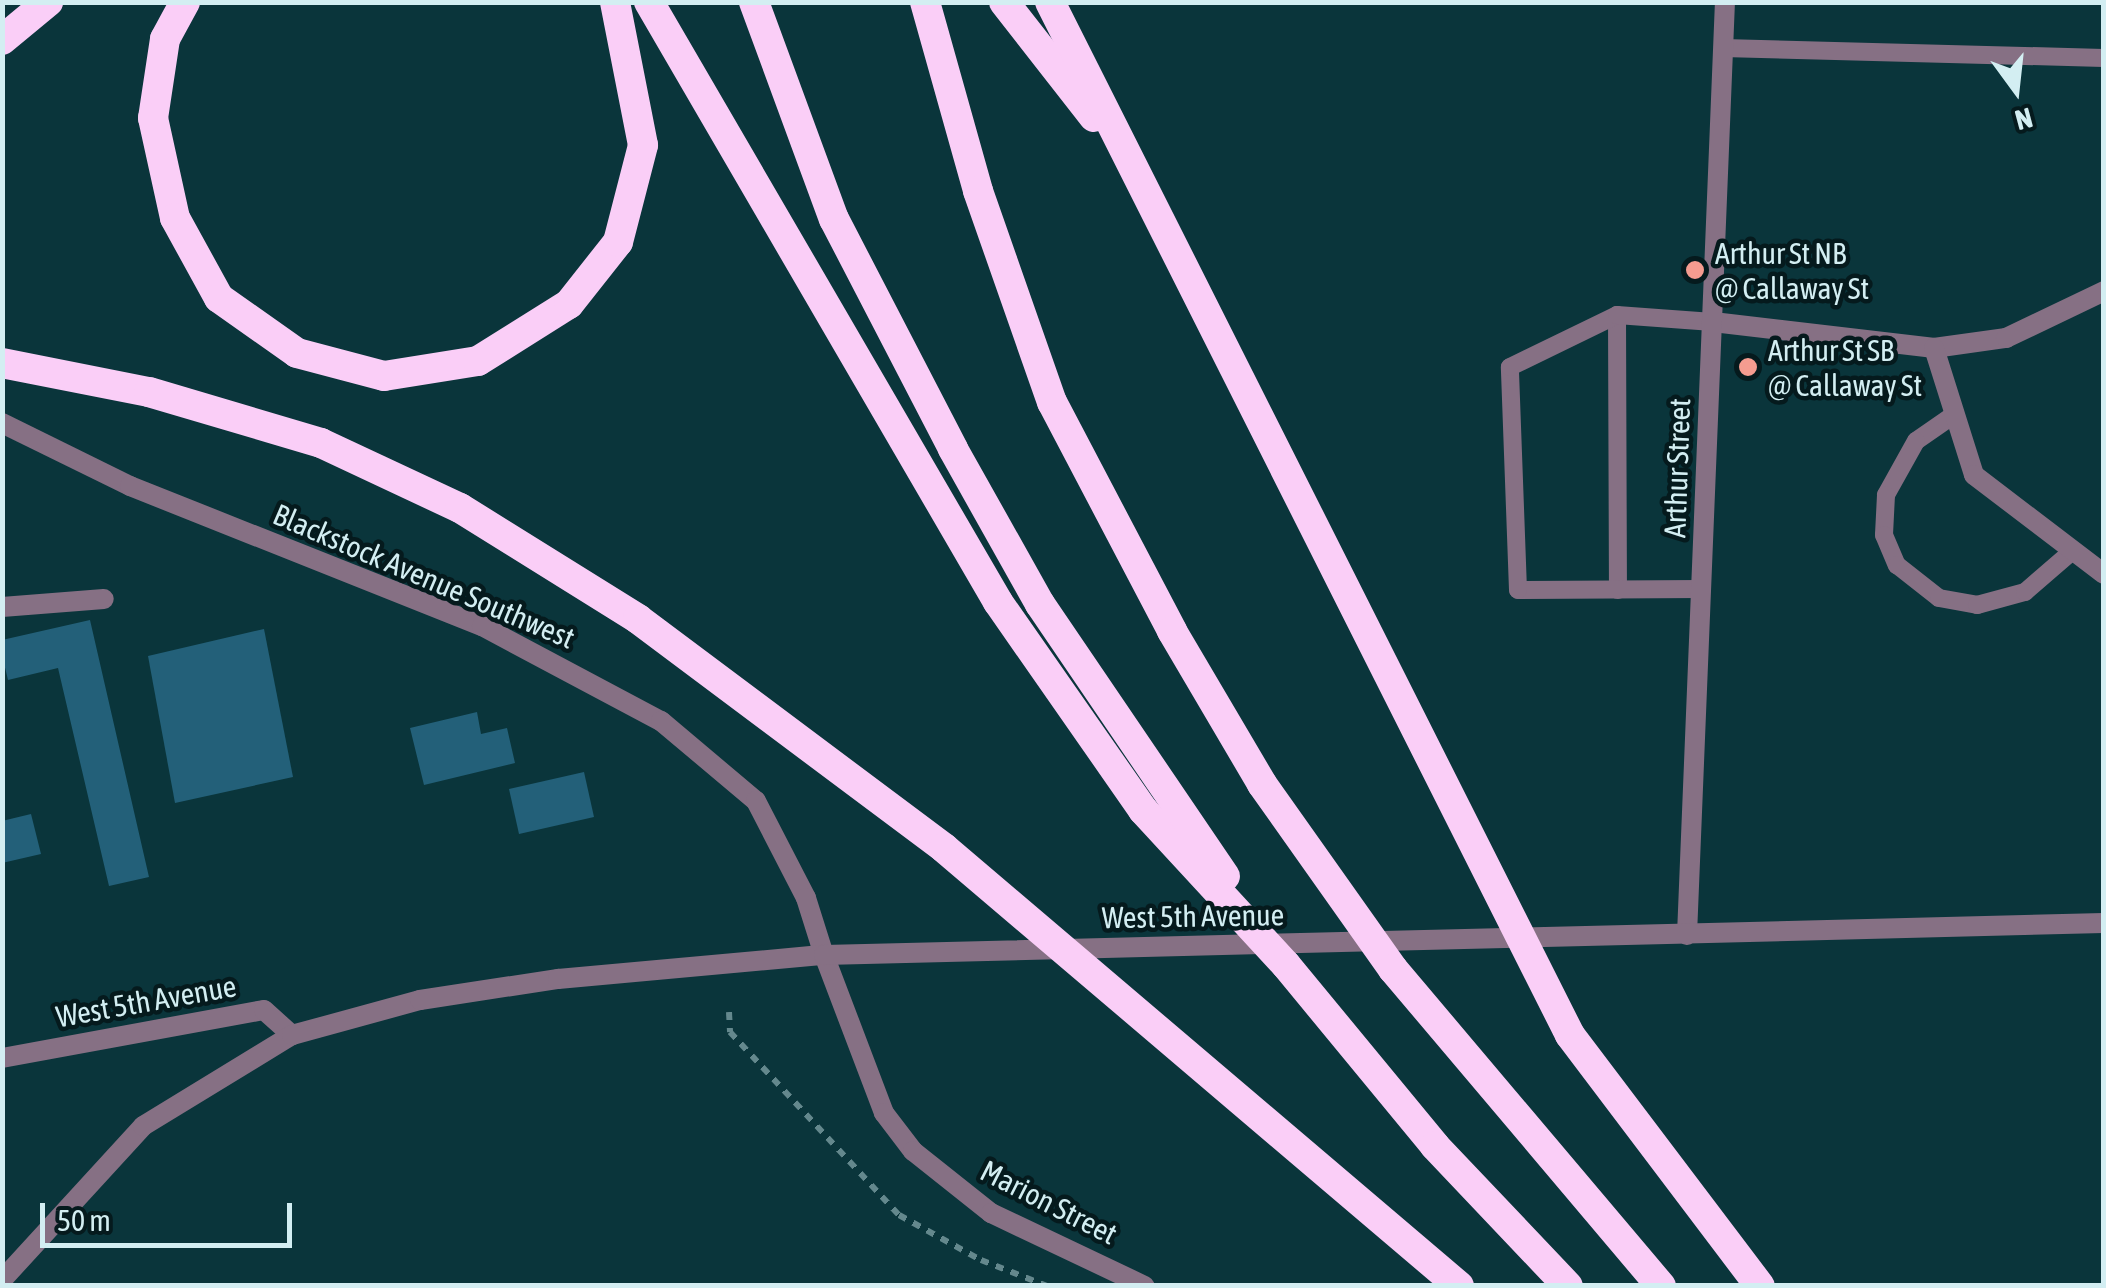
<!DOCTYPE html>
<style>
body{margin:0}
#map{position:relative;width:2106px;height:1288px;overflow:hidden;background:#0a353b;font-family:"Asap Condensed",sans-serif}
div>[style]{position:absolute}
.building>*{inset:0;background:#236079}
.path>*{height:6px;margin-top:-3px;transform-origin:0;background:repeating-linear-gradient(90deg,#64888d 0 8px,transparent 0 16px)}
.service>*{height:18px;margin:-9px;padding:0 9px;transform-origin:9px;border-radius:9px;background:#867084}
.minor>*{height:20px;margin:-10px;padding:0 10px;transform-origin:10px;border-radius:10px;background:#867084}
.tertiary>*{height:20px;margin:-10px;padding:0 10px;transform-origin:10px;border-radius:10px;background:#867084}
.motorway>*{height:30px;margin:-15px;padding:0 15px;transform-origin:15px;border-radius:15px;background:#facef7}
.dots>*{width:28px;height:28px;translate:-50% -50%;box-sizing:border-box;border:5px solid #051a1d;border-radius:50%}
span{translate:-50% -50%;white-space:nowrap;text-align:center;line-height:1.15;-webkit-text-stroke:9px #051a1d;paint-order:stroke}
.poi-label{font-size:30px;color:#d3eef2}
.left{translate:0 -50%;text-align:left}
.street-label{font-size:30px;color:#d3eef2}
.frame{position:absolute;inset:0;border:5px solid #d3eef2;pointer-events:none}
.north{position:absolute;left:1966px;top:40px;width:100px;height:100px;-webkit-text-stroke:8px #051a1d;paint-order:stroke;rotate:165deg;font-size:28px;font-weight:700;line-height:40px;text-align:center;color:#d3eef2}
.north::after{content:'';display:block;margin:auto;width:35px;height:45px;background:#d3eef2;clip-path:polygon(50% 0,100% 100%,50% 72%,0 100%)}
.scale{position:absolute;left:40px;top:1203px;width:252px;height:45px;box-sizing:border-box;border:5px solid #d3eef2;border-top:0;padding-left:12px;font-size:30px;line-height:35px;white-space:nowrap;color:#d3eef2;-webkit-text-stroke:8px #051a1d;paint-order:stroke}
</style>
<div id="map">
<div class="building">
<div style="clip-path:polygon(90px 620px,149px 877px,109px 886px,58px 668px,8px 680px,2px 655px,2px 640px)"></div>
<div style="clip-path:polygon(264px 629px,293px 777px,175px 803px,148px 656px)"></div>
<div style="clip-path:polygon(477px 712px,481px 734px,507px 728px,515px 763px,424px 785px,410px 728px)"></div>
<div style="clip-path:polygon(584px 772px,594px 817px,519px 834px,509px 789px)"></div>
<div style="clip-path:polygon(31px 814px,41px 854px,2px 863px,2px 821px)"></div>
</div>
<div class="path">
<div style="left:729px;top:1012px;width:20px;rotate:87deg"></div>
<div style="left:730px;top:1032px;width:249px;rotate:47.3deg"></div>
<div style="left:899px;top:1215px;width:94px;rotate:28.8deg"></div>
<div style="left:981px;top:1260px;width:71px;rotate:21.5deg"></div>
</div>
<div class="service">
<div style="left:1723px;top:48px;width:381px;rotate:1.5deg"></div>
<div style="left:1617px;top:315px;width:275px;rotate:89.8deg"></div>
<div style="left:1955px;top:414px;width:47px;rotate:145.3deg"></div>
<div style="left:1916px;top:441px;width:62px;rotate:119.1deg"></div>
<div style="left:1886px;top:495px;width:40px;rotate:92.9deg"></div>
<div style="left:1884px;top:535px;width:33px;rotate:67deg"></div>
<div style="left:1897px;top:565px;width:53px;rotate:38.2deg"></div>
<div style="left:1939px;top:598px;width:39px;rotate:10deg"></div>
<div style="left:1977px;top:605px;width:50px;rotate:-15.2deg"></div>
<div style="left:2025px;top:592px;width:60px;rotate:-40.9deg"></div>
<div style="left:1702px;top:589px;width:184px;rotate:179.7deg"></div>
<div style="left:1518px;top:590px;width:223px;rotate:-92.1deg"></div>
<div style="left:1510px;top:367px;width:119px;rotate:-25.9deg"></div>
<div style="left:1617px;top:315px;width:96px;rotate:4.2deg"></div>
</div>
<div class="minor">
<div style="left:1713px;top:322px;width:223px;rotate:6.7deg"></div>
<div style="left:1934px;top:348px;width:73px;rotate:-7.9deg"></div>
<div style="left:2006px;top:338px;width:109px;rotate:-25.6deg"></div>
<div style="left:1934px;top:348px;width:133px;rotate:72.5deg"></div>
<div style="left:1974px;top:475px;width:163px;rotate:37.3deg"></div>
<div style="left:2px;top:607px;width:102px;rotate:-4.5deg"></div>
<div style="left:1687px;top:935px;width:934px;rotate:-87.67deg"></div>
<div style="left:824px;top:955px;width:169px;rotate:69.2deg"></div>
<div style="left:884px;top:1113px;width:48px;rotate:52.7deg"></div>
<div style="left:913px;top:1151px;width:100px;rotate:38.5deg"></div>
<div style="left:991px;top:1213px;width:170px;rotate:25.4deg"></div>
<div style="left:2px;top:1058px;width:266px;rotate:-10.4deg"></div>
<div style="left:264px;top:1010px;width:38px;rotate:42deg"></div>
</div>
<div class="tertiary">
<div style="left:2px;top:423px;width:143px;rotate:26.2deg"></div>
<div style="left:130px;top:486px;width:379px;rotate:21.7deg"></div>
<div style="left:482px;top:626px;width:203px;rotate:28deg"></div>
<div style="left:661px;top:721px;width:124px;rotate:40.1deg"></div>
<div style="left:756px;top:801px;width:109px;rotate:62.7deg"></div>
<div style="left:806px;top:898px;width:60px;rotate:72.5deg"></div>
<div style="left:2px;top:1280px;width:209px;rotate:-47.5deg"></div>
<div style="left:143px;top:1126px;width:175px;rotate:-31.4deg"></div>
<div style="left:292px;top:1035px;width:133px;rotate:-15.3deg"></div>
<div style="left:420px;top:1000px;width:140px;rotate:-8.7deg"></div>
<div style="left:558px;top:979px;width:267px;rotate:-5.2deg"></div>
<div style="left:824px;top:955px;width:1280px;rotate:-1.43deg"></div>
</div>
<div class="motorway">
<div style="left:185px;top:2px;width:42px;rotate:118.4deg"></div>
<div style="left:165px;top:39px;width:80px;rotate:98.6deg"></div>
<div style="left:153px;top:118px;width:102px;rotate:77.6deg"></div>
<div style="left:175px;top:218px;width:91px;rotate:61.2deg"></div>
<div style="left:219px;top:298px;width:95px;rotate:35.2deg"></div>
<div style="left:297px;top:353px;width:90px;rotate:14.8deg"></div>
<div style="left:384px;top:376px;width:95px;rotate:-9.1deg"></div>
<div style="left:478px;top:361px;width:107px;rotate:-32.1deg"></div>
<div style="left:569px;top:304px;width:79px;rotate:-51.7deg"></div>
<div style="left:618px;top:242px;width:100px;rotate:-75.5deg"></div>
<div style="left:643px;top:145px;width:146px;rotate:-101.1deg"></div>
<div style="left:649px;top:2px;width:694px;rotate:59.81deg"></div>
<div style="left:998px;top:602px;width:254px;rotate:55.1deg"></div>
<div style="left:1143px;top:810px;width:211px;rotate:47.3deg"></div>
<div style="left:1286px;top:965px;width:234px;rotate:50.5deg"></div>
<div style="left:1435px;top:1146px;width:193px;rotate:46.5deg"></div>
<div style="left:754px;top:2px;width:231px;rotate:69.8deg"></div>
<div style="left:834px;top:219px;width:259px;rotate:62.6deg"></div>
<div style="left:953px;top:449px;width:178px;rotate:60.7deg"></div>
<div style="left:1040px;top:604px;width:329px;rotate:55.8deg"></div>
<div style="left:925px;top:2px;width:196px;rotate:74.3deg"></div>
<div style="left:978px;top:191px;width:224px;rotate:70.7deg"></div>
<div style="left:1052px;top:402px;width:259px;rotate:62.3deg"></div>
<div style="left:1172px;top:631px;width:178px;rotate:59.5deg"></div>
<div style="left:1262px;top:784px;width:227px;rotate:54.7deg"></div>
<div style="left:1393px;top:969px;width:415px;rotate:49.8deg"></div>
<div style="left:1004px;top:2px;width:146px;rotate:52deg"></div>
<div style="left:1050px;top:2px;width:1156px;rotate:63.28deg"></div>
<div style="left:1570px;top:1035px;width:315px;rotate:52.9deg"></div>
<div style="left:2px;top:40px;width:60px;rotate:-39.6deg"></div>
<div style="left:2px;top:363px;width:150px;rotate:11.2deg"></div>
<div style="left:149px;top:392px;width:179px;rotate:16.5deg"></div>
<div style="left:321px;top:443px;width:153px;rotate:25.1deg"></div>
<div style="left:460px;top:508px;width:210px;rotate:31.9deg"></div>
<div style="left:638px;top:619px;width:382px;rotate:36.8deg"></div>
<div style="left:944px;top:848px;width:676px;rotate:40.38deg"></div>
</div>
<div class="dots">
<div style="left:1695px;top:270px;background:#f59c90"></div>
<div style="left:1748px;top:367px;background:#f59c90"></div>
</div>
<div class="poi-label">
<span class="left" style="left:1715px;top:270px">Arthur St NB<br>@ Callaway St</span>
<span class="left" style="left:1768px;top:367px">Arthur St SB<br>@ Callaway St</span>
</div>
<div class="street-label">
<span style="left:1677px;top:468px;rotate:-88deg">Arthur Street</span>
<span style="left:424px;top:576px;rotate:23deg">Blackstock Avenue Southwest</span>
<span style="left:1193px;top:916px;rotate:-1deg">West 5th Avenue</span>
<span style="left:146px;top:1001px;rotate:-10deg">West 5th Avenue</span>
<span style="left:1049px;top:1202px;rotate:27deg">Marion Street</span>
</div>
<div class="frame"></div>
<div class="north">N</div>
<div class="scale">50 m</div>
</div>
